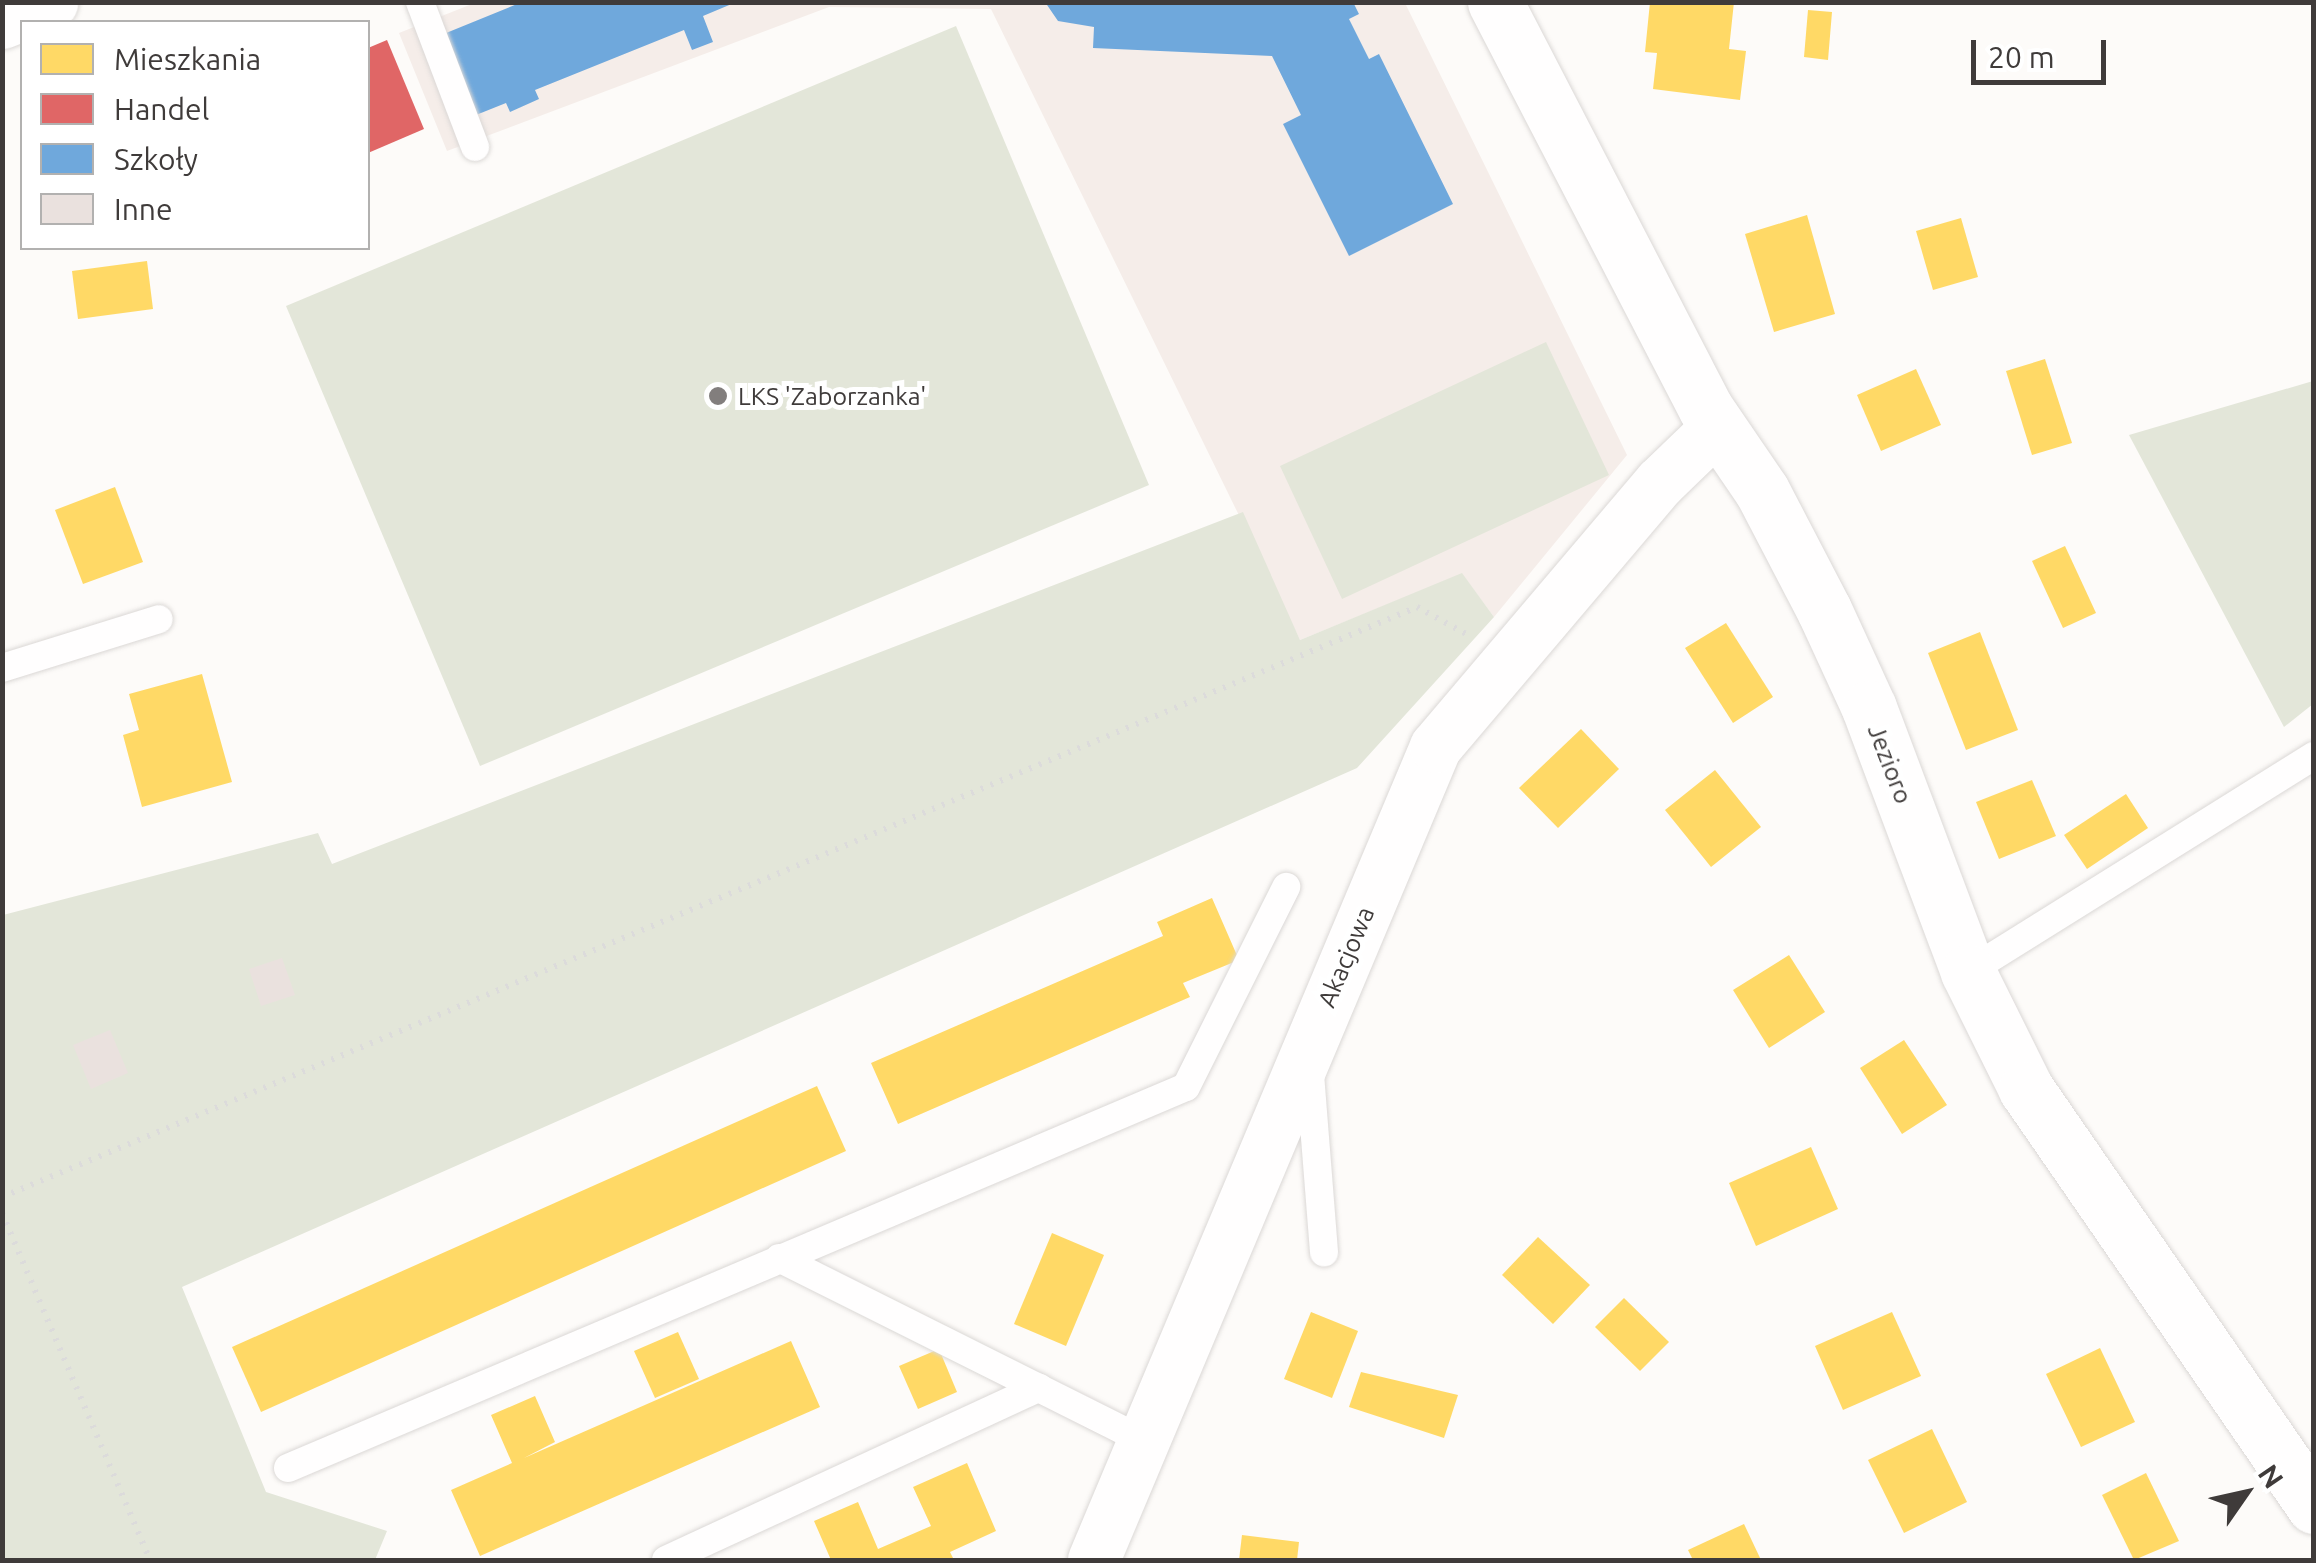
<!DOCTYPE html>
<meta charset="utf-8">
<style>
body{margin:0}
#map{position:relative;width:2316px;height:1563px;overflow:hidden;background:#fdfbf9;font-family:Ubuntu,sans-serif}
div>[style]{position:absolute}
.built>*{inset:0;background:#f5ede9}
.green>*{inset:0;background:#e3e6d9}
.homes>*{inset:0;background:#ffd966}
.shops>*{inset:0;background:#e06666}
.schools>*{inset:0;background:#6fa8dc}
.building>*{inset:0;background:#eae1de}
.path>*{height:6px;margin-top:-3px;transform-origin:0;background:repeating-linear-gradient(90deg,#dcdbdb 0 2.5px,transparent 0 10.5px)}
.roads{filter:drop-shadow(0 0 2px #dbd8d6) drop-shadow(0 0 2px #dbd8d6)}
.service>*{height:28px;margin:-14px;padding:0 14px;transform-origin:14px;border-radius:14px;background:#fffefe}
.minor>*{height:52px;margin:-26px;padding:0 26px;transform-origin:26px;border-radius:26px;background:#fffefe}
.tertiary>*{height:55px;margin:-27.5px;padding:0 27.5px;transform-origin:27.5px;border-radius:27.5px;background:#fffefe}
.dots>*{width:28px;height:28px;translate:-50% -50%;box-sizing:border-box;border:5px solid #fff;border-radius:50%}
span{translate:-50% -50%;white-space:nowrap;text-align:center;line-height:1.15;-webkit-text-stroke:10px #fff;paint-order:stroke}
.poi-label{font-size:25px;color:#3f3b3a}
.left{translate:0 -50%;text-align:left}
.street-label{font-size:25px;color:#3f3b3a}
.frame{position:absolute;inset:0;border:5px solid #3f3b3a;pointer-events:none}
.legend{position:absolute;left:20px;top:20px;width:350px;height:230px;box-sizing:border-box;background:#fff;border:2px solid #b2b1b0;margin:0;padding:12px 18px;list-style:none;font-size:30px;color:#3f3b3a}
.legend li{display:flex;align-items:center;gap:20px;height:50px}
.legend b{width:50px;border:2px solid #b2b1b0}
.north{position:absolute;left:2196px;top:1443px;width:100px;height:100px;-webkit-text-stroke:8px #fff;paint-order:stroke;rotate:56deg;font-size:28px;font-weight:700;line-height:40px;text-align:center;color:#3f3b3a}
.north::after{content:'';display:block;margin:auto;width:35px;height:45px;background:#3f3b3a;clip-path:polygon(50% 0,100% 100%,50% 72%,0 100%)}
.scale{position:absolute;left:1971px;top:40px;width:135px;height:45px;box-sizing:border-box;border:5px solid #3f3b3a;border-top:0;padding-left:12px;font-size:30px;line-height:35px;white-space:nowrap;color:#3f3b3a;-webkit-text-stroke:8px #fff;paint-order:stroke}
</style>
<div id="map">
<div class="built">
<div style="clip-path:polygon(477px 2px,1405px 3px,1627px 455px,1494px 617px,1462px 574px,1300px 640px,991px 9px,829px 7px,447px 151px,399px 33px)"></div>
</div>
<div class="green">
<div style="clip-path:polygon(956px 26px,1149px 485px,480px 766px,286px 306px)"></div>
<div style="clip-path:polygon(1546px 342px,1609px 475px,1342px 599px,1280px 466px)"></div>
<div style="clip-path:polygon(2313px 381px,2313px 704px,2284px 727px,2129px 435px)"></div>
<div style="clip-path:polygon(1243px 512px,1300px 640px,1462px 573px,1494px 617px,1357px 768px,182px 1287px,266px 1492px,387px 1531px,375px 1560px,3px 1560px,3px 915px,318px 833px,332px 864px)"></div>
</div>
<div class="homes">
<div style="clip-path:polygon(1650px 2px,1734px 2px,1729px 49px,1746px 51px,1740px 100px,1653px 89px,1657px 53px,1645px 52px)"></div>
<div style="clip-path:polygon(1808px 10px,1832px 12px,1828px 60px,1804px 57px)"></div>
<div style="clip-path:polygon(1807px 215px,1835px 314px,1774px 332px,1745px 234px)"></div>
<div style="clip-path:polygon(1961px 218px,1978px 277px,1933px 290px,1916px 231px)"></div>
<div style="clip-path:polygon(147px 261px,153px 309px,78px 319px,72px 271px)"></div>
<div style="clip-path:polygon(2045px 359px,2072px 443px,2032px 455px,2006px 371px)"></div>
<div style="clip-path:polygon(1916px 369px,1941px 425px,1881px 451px,1857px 395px)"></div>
<div style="clip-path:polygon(115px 487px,143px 562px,83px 584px,55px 510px)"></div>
<div style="clip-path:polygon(2065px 546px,2096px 613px,2063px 628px,2032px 561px)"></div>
<div style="clip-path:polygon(1726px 623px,1773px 697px,1733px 723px,1685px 648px)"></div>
<div style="clip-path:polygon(1980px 632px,2018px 730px,1966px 750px,1928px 653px)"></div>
<div style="clip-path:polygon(202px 674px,232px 782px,142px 807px,123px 735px,139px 730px,129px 694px)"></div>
<div style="clip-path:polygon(1581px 729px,1619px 769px,1558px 828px,1519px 788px)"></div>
<div style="clip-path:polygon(1715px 770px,1761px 827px,1711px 867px,1665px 810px)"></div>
<div style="clip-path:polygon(2032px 780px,2056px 836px,1999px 859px,1976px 802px)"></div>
<div style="clip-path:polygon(2126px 794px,2148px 828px,2087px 869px,2064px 835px)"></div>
<div style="clip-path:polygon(1212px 898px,1239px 960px,1183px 983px,1190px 997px,898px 1124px,871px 1063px,1163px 936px,1157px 922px)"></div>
<div style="clip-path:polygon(1789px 955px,1825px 1012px,1769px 1048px,1733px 990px)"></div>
<div style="clip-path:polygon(1904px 1040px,1947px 1105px,1902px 1134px,1860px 1068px)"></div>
<div style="clip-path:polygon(817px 1086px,846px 1151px,261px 1412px,232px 1347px)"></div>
<div style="clip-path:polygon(1811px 1147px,1838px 1209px,1756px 1246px,1729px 1183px)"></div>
<div style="clip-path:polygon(1052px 1233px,1104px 1255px,1066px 1346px,1014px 1324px)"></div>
<div style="clip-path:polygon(1538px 1237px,1590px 1285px,1553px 1324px,1502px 1275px)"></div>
<div style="clip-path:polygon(1624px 1298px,1669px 1342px,1640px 1371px,1595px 1327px)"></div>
<div style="clip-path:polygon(1311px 1312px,1358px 1331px,1332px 1398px,1284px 1379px)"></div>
<div style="clip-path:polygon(1892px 1312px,1921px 1376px,1843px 1410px,1815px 1346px)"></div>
<div style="clip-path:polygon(678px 1332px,699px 1379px,655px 1398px,634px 1351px)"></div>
<div style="clip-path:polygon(791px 1341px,820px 1407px,480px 1556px,451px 1490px,512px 1463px,491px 1415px,535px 1396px,555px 1442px,524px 1458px)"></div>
<div style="clip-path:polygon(2100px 1348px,2135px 1422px,2081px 1447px,2046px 1374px)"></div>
<div style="clip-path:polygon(939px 1349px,957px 1392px,918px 1409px,899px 1366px)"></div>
<div style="clip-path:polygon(1361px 1372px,1458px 1395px,1444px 1438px,1349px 1407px)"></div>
<div style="clip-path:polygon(1932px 1429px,1967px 1502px,1904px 1533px,1868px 1460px)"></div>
<div style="clip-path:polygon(967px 1463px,996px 1531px,950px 1552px,954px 1560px,831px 1560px,814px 1521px,858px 1502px,878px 1549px,931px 1526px,913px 1487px)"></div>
<div style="clip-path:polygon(2146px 1473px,2179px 1541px,2134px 1560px,2102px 1495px)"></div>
<div style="clip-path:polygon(1744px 1524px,1761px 1560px,1693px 1560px,1688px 1550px)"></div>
<div style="clip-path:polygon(1242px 1535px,1299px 1542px,1297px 1560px,1239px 1560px)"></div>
</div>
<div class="shops">
<div style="clip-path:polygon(387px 40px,424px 129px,368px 153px,368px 48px)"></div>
</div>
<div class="schools">
<div style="clip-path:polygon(522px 2px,734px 3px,703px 16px,713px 42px,692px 50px,684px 30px,535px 90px,539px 99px,510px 112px,506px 103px,456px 123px,424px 42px)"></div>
<div style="clip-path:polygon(1045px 2px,1353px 2px,1359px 14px,1349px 19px,1369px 59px,1379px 54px,1453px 204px,1349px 256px,1283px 124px,1301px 115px,1272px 56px,1093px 48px,1094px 27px,1058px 21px)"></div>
</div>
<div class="building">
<div style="clip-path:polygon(282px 958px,295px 995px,261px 1006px,249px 969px)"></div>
<div style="clip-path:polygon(110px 1030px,128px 1073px,91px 1089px,73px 1045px)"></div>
</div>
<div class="path">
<div style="left:2px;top:1197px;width:1533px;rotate:-22.63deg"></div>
<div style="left:1417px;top:607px;width:60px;rotate:28.7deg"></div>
<div style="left:2px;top:1213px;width:377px;rotate:66.9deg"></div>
</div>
<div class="roads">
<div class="service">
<div style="left:420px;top:2px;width:155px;rotate:69.2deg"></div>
<div style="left:2px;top:668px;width:164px;rotate:-17.3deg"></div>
<div style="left:1968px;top:972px;width:408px;rotate:-32deg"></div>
<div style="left:1310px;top:1074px;width:179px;rotate:85.5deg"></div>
<div style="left:779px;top:1258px;width:406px;rotate:26.6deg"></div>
<div style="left:288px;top:1468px;width:975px;rotate:-22.99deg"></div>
<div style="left:1186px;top:1087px;width:224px;rotate:-63.4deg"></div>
<div style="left:666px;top:1560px;width:411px;rotate:-24.8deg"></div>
</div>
<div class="minor">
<div style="left:1094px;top:1560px;width:882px;rotate:-67.19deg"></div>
<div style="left:1436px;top:747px;width:346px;rotate:-49.7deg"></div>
<div style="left:1660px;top:483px;width:79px;rotate:-44deg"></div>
</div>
<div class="tertiary">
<div style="left:1495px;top:2px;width:458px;rotate:62.6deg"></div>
<div style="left:1706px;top:409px;width:99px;rotate:55.7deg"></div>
<div style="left:1762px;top:491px;width:134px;rotate:62.5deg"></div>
<div style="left:1824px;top:610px;width:108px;rotate:65.3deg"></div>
<div style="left:1869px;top:708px;width:282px;rotate:69.4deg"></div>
<div style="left:1968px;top:972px;width:131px;rotate:63.6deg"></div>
<div style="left:2026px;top:1089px;width:507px;rotate:55.37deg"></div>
<div style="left:2px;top:21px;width:52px;rotate:-21.6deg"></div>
</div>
</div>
<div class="dots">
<div style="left:718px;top:396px;background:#827e7d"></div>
</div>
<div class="poi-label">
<span class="left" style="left:738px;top:396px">LKS 'Zaborzanka'</span>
</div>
<div class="street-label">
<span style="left:1890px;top:764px;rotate:69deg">Jezioro</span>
<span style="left:1346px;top:957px;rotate:-67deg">Akacjowa</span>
</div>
<div class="frame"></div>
<ul class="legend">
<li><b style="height:28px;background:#ffd966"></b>Mieszkania</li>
<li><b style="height:28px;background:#e06666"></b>Handel</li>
<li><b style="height:28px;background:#6fa8dc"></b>Szkoły</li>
<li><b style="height:28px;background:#eae1de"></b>Inne</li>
</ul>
<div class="north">N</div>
<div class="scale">20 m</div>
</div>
